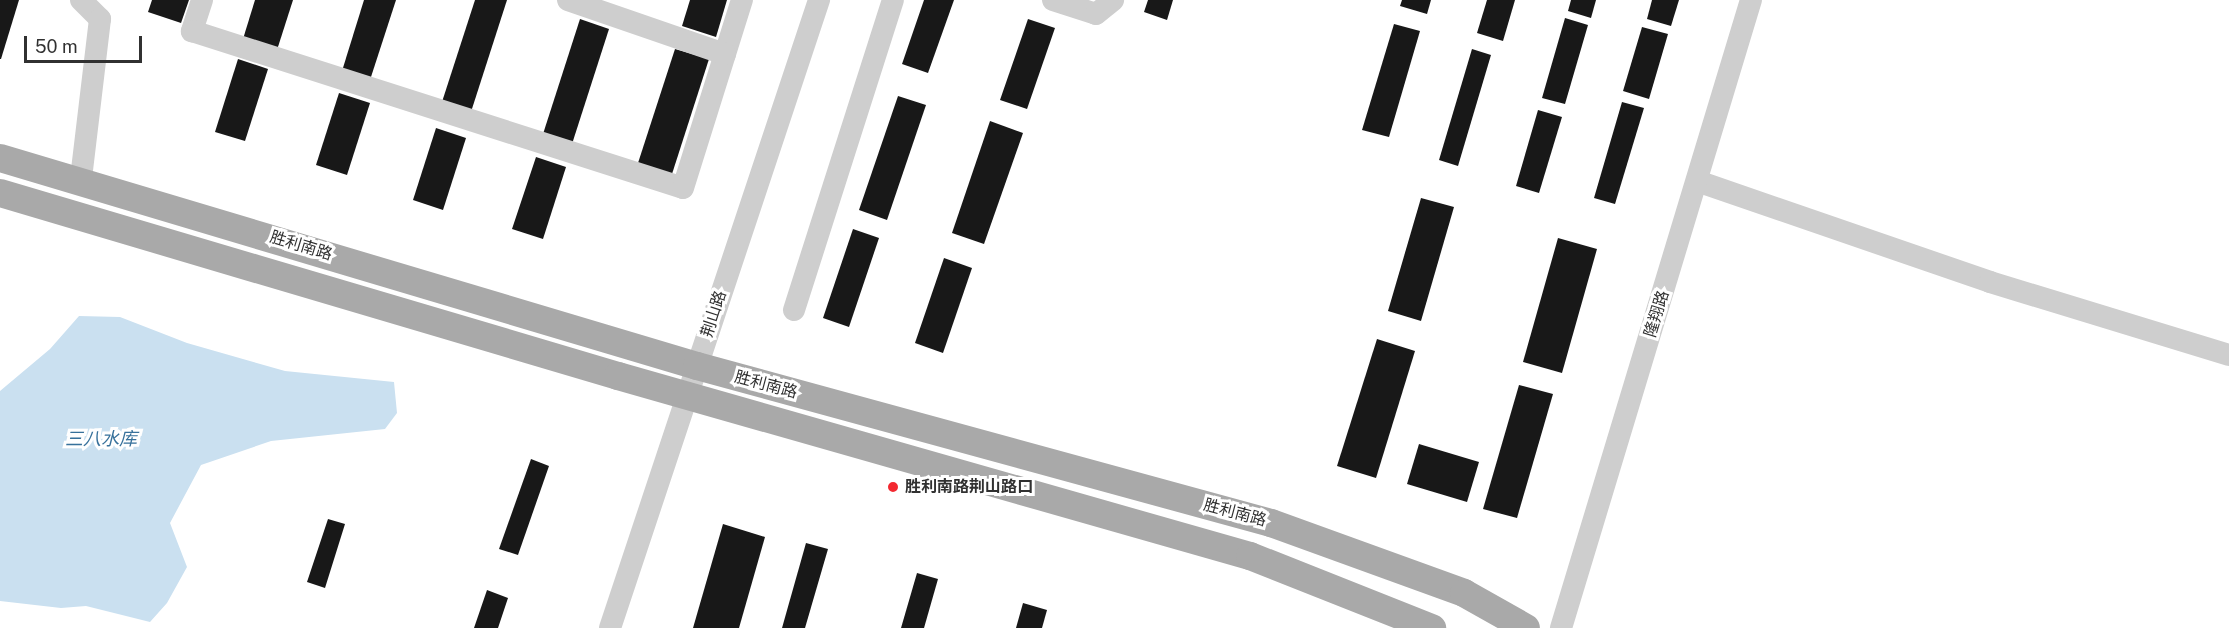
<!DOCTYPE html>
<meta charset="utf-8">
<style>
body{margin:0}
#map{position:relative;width:2229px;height:628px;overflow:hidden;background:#fff;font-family:"Public Sans","Noto Sans SC",sans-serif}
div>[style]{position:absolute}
.water>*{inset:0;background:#cae0f0}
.building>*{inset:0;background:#181818}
.minor>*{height:22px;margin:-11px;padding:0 11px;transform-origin:11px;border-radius:11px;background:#cecece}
.major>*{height:28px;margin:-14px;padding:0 14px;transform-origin:14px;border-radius:14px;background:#a9a9a9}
.dots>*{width:16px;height:16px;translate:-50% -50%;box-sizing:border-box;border:3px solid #fff;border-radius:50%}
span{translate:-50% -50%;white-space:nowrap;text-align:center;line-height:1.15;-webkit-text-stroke:6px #fff;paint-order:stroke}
.street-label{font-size:16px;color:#313131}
.poi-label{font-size:16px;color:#313131;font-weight:700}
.left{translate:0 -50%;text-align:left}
.water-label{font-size:18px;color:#37719b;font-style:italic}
.scale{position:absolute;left:24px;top:36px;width:118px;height:27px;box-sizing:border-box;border:3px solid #313131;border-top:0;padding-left:8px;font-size:18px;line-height:21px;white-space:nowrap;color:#313131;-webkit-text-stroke:4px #fff;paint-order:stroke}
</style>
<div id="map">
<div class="water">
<div style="clip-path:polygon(79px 316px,120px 317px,187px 343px,285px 371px,394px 382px,397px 413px,385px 429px,271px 441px,201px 465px,170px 523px,187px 567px,167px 603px,150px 622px,86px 606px,61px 608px,0 601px,0 391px,50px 349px)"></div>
</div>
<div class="building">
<div style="clip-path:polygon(0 0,19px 0,1px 59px,0 59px)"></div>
<div style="clip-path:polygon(152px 0,189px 0,181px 23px,148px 12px)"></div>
<div style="clip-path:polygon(255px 0,293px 0,277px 50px,243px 39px)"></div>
<div style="clip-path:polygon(364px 0,396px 0,370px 80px,342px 71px)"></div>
<div style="clip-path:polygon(475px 0,507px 0,470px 115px,441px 105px)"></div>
<div style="clip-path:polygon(690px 0,727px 0,716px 37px,682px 26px)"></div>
<div style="clip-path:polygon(924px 0,954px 0,928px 73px,902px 64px)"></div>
<div style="clip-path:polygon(1148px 0,1173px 0,1167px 20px,1144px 12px)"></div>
<div style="clip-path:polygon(1402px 0,1431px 0,1427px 14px,1400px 6px)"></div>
<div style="clip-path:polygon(1487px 0,1515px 0,1503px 41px,1477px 33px)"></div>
<div style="clip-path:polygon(1571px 0,1596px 0,1591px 18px,1568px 11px)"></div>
<div style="clip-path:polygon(1652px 0,1679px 0,1671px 26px,1647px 19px)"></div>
<div style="clip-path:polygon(1565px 18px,1588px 25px,1565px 104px,1542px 98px)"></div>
<div style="clip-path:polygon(580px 19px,609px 29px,572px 144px,543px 134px)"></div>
<div style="clip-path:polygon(1028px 19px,1055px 28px,1027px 109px,1000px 100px)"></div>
<div style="clip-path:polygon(1394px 24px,1420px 31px,1389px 137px,1362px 130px)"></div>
<div style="clip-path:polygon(1642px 27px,1668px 34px,1649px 99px,1623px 91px)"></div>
<div style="clip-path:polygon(675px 49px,709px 59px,672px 174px,638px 163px)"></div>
<div style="clip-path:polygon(1472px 49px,1491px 55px,1458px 166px,1439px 160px)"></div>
<div style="clip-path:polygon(238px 59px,268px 69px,245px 141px,215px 132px)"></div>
<div style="clip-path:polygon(339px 93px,370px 103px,347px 175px,316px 165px)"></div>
<div style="clip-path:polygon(898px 96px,926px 105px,887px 220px,859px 210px)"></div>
<div style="clip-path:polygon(1622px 102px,1644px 108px,1615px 204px,1594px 198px)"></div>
<div style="clip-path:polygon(1538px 110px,1562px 117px,1539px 193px,1516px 186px)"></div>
<div style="clip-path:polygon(990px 121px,1023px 133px,984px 244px,952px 233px)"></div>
<div style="clip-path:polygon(436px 128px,466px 138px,443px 210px,413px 200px)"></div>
<div style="clip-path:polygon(536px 157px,566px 167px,543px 239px,512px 229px)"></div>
<div style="clip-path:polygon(1421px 198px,1454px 207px,1421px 321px,1388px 311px)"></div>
<div style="clip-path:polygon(853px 229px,879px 238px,849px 327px,823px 318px)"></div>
<div style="clip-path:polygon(1558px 238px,1597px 249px,1562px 373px,1523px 362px)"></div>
<div style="clip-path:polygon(944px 258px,972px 268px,943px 353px,915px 343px)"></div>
<div style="clip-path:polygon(1377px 339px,1415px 351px,1376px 478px,1337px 466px)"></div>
<div style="clip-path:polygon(1519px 385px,1553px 394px,1517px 518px,1483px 509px)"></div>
<div style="clip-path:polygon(1419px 444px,1479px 462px,1467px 502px,1407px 484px)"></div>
<div style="clip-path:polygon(531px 459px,549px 466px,518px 555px,499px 549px)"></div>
<div style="clip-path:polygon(328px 519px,345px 524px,325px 588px,307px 582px)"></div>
<div style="clip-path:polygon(723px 524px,765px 537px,739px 628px,693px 628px)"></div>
<div style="clip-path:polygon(806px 543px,828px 549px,805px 628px,782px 628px)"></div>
<div style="clip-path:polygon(917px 573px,938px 579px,924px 628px,901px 628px)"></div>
<div style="clip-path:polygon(487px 590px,508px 598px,498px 628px,474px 628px)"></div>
<div style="clip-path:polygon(1023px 603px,1047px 610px,1042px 628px,1016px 628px)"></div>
</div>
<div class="minor">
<div style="left:81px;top:0;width:27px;rotate:45deg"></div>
<div style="left:100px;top:19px;width:161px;rotate:96.8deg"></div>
<div style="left:202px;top:0;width:33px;rotate:108deg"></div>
<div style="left:192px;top:31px;width:515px;rotate:17.73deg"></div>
<div style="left:683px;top:188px;width:197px;rotate:-72.6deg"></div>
<div style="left:568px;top:0;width:166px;rotate:19deg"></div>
<div style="left:1053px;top:0;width:45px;rotate:18deg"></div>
<div style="left:1096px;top:14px;width:22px;rotate:-39deg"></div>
<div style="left:1697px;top:181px;width:310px;rotate:19deg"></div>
<div style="left:1990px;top:282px;width:250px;rotate:17deg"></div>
<div style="left:794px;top:310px;width:325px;rotate:-72.3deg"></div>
<div style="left:610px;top:628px;width:662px;rotate:-71.59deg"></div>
<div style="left:1561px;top:628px;width:656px;rotate:-73.17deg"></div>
</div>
<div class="major">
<div style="left:0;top:158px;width:727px;rotate:16.62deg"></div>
<div style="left:697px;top:366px;width:595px;rotate:15.3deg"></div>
<div style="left:1271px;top:523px;width:205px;rotate:19.9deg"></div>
<div style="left:1464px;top:593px;width:71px;rotate:29.4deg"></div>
<div style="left:0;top:193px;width:645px;rotate:16.49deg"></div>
<div style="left:618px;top:376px;width:657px;rotate:15.9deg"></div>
<div style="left:1250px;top:556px;width:196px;rotate:21.6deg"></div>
</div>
<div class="dots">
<div style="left:893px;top:487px;background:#f32830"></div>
</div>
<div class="street-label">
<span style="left:301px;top:246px;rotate:17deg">胜利南路</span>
<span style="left:714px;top:314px;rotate:-72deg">荆山路</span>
<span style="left:1657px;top:314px;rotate:-73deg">隆翔路</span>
<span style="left:766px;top:385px;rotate:15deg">胜利南路</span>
<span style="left:1235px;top:513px;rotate:15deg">胜利南路</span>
</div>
<div class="poi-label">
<span class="left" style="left:905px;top:487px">胜利南路荆山路口</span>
</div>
<div class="water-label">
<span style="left:101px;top:439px">三八水库</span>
</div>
<div class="scale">50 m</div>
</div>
